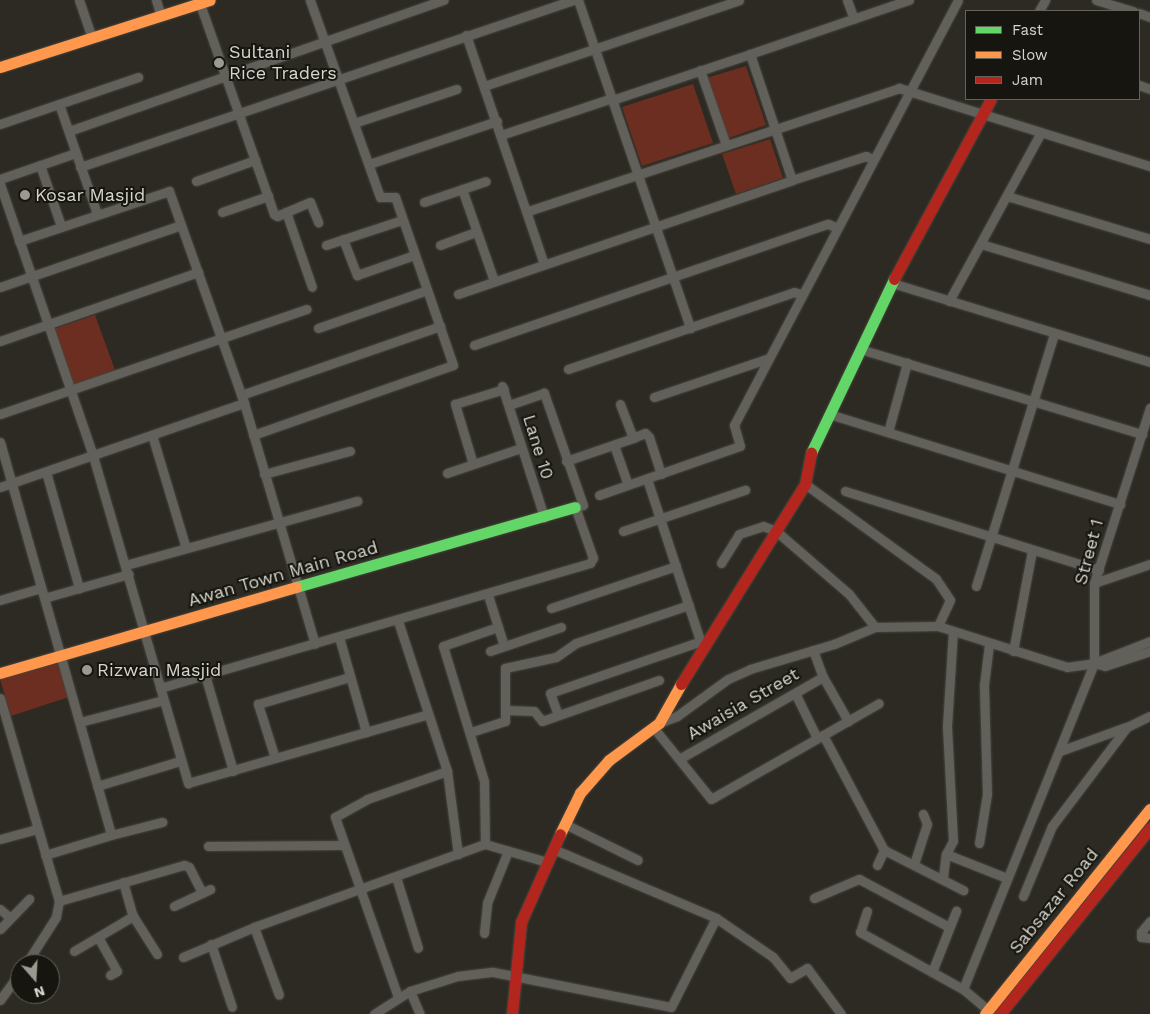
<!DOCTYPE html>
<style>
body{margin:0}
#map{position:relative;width:1150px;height:1014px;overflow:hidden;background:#2c2a22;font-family:"Work Sans",sans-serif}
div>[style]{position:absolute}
.green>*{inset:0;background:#6c2e20}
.roads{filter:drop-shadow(0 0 1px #47453e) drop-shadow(0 0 1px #47453e)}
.street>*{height:9px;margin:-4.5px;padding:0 4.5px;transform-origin:4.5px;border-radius:4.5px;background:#62605b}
.fast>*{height:11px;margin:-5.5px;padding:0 5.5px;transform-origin:5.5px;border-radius:5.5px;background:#63d668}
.slow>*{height:11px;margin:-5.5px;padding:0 5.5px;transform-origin:5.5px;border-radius:5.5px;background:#ff974d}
.jam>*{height:11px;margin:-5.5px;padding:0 5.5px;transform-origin:5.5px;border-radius:5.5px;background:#b3261e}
.dots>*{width:14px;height:14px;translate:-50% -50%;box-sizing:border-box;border:2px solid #16150f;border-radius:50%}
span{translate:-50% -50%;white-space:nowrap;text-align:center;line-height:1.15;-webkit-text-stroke:4px #16150f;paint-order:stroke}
.poi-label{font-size:18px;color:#d7d6cd}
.left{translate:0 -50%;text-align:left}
.street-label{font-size:18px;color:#d7d6cd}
.legend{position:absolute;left:965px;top:10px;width:175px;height:90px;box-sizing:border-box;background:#16150f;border:1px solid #63625b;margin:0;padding:6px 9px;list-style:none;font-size:15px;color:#d7d6cd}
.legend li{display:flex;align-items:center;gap:10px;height:25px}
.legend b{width:25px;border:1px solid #63625b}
.north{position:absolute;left:10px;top:954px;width:50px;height:50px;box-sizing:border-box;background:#16150f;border:1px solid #63625b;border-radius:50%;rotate:161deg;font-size:14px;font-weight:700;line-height:20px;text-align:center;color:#d7d6cd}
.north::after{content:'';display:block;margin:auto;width:18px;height:22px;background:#9b9a91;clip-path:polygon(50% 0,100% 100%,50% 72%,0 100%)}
</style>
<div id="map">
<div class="green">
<div style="clip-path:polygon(746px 66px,766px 125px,726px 139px,706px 78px)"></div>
<div style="clip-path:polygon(693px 84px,713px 143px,642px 166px,622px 107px)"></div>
<div style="clip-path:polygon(770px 139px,783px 178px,736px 194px,722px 154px)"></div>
<div style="clip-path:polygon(95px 315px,115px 370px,74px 385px,54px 329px)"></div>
<div style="clip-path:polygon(57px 661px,69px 697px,11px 716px,0 679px)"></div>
</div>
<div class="roads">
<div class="street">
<div style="left:79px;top:0;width:40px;rotate:71.1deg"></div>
<div style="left:156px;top:0;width:17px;rotate:73deg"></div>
<div style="left:578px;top:0;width:347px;rotate:71.1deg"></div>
<div style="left:847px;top:0;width:20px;rotate:70deg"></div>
<div style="left:1096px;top:0;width:39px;rotate:17deg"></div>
<div style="left:200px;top:4px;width:223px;rotate:70.6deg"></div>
<div style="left:274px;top:214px;width:4px;rotate:34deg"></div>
<div style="left:277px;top:216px;width:36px;rotate:-23deg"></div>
<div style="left:310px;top:202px;width:22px;rotate:68deg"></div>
<div style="left:1039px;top:11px;width:13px;rotate:-61deg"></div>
<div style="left:1139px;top:13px;width:12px;rotate:20deg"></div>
<div style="left:466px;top:35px;width:242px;rotate:71.2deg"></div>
<div style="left:750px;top:54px;width:168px;rotate:-18.8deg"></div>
<div style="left:700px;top:70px;width:79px;rotate:70.9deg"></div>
<div style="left:1139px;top:85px;width:12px;rotate:20deg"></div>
<div style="left:484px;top:86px;width:269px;rotate:-18.6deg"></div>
<div style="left:612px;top:100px;width:145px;rotate:-18.4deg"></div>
<div style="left:750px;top:54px;width:133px;rotate:71.6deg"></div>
<div style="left:792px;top:180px;width:78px;rotate:-18deg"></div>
<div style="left:866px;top:156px;width:7px;rotate:27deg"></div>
<div style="left:59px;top:104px;width:116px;rotate:70.9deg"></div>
<div style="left:354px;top:123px;width:108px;rotate:-18.4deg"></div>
<div style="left:0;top:124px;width:146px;rotate:-18.8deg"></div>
<div style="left:69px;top:131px;width:397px;rotate:-19.3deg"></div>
<div style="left:501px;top:135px;width:117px;rotate:-18.4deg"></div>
<div style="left:369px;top:164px;width:135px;rotate:-18.6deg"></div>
<div style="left:40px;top:165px;width:65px;rotate:71deg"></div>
<div style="left:80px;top:167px;width:521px;rotate:-18.71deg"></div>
<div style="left:0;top:179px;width:79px;rotate:-19.1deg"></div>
<div style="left:196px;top:181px;width:63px;rotate:-19.6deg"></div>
<div style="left:0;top:184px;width:287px;rotate:71.1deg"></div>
<div style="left:93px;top:456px;width:341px;rotate:73.8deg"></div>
<div style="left:188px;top:783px;width:250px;rotate:-16deg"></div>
<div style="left:462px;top:189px;width:97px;rotate:70.8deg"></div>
<div style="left:1007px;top:196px;width:149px;rotate:16.7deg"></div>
<div style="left:424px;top:202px;width:65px;rotate:-18.7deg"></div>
<div style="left:528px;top:211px;width:391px;rotate:-18.3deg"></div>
<div style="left:899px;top:88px;width:263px;rotate:17.3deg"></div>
<div style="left:222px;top:212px;width:49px;rotate:-19.2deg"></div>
<div style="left:286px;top:212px;width:79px;rotate:70.9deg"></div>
<div style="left:343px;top:239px;width:39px;rotate:69deg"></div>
<div style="left:357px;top:275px;width:60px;rotate:-19.3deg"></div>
<div style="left:19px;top:241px;width:158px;rotate:-18.4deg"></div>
<div style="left:169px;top:191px;width:225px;rotate:70.5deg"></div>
<div style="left:244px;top:403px;width:251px;rotate:73.6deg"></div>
<div style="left:981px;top:244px;width:177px;rotate:16.8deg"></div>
<div style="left:326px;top:245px;width:80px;rotate:-18.2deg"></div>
<div style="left:440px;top:245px;width:38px;rotate:-20deg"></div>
<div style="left:892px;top:283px;width:270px;rotate:17deg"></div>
<div style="left:0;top:287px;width:191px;rotate:-18.9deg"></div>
<div style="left:458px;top:294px;width:353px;rotate:-18.8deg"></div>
<div style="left:949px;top:301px;width:192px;rotate:-61.4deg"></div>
<div style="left:318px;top:328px;width:115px;rotate:-19.2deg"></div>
<div style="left:0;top:341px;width:210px;rotate:-19.2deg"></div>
<div style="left:474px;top:345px;width:374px;rotate:-18.9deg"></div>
<div style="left:828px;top:224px;width:9px;rotate:21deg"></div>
<div style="left:860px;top:349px;width:295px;rotate:16.8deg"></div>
<div style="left:568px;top:369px;width:239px;rotate:-18.8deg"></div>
<div style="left:794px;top:292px;width:6px;rotate:18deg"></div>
<div style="left:502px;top:386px;width:138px;rotate:72.2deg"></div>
<div style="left:241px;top:395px;width:211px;rotate:-19.1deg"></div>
<div style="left:654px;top:397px;width:121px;rotate:-18.7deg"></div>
<div style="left:620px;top:404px;width:36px;rotate:69deg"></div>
<div style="left:633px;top:438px;width:13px;rotate:-23deg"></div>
<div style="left:645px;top:433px;width:6px;rotate:45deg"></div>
<div style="left:649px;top:437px;width:39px;rotate:72deg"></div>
<div style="left:0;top:414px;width:324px;rotate:-18.9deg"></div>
<div style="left:829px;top:414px;width:305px;rotate:17.2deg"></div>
<div style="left:888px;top:432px;width:72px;rotate:-74.6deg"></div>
<div style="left:152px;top:435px;width:118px;rotate:73.3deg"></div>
<div style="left:253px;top:435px;width:212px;rotate:-19.3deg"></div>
<div style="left:453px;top:365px;width:178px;rotate:-109deg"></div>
<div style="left:395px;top:197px;width:15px;rotate:180deg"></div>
<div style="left:380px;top:197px;width:209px;rotate:-109.6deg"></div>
<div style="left:0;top:442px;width:408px;rotate:74.2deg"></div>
<div style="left:111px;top:835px;width:69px;rotate:163.1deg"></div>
<div style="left:614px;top:445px;width:42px;rotate:70.7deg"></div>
<div style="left:566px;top:461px;width:71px;rotate:-18.9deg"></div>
<div style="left:473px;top:464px;width:63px;rotate:-106.7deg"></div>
<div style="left:455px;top:404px;width:51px;rotate:-17deg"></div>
<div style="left:46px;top:472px;width:121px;rotate:74.1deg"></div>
<div style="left:447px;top:473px;width:78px;rotate:-18.7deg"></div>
<div style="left:264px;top:474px;width:89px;rotate:-15deg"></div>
<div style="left:647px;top:479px;width:176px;rotate:71.8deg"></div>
<div style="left:805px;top:484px;width:162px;rotate:35.9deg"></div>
<div style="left:936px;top:579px;width:25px;rotate:56deg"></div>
<div style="left:950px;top:600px;width:29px;rotate:115deg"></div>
<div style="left:0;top:487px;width:258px;rotate:-19deg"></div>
<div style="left:845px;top:491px;width:266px;rotate:17.3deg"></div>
<div style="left:599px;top:495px;width:149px;rotate:-19.2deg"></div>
<div style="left:740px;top:446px;width:22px;rotate:-106deg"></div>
<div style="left:734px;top:425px;width:480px;rotate:-62.2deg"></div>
<div style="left:623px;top:531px;width:129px;rotate:-18.6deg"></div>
<div style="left:721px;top:563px;width:34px;rotate:-58deg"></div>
<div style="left:739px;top:534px;width:25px;rotate:-18deg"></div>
<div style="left:763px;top:526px;width:14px;rotate:21deg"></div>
<div style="left:776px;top:531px;width:96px;rotate:40.8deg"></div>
<div style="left:849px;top:594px;width:42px;rotate:51.8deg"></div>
<div style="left:126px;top:565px;width:240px;rotate:-15.5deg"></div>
<div style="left:1094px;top:583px;width:59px;rotate:-18.7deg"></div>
<div style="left:976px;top:586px;width:264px;rotate:-72.8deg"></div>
<div style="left:488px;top:595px;width:53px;rotate:72.6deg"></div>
<div style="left:44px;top:598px;width:88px;rotate:-15.8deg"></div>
<div style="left:0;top:600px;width:43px;rotate:-16.3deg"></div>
<div style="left:551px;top:608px;width:132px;rotate:-18.6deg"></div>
<div style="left:398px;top:621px;width:158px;rotate:71.9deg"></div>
<div style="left:447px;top:771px;width:84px;rotate:82.5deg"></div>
<div style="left:339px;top:637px;width:99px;rotate:74.1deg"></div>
<div style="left:813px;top:650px;width:29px;rotate:70deg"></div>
<div style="left:823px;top:677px;width:51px;rotate:60.4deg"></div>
<div style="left:490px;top:651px;width:75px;rotate:-18.7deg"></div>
<div style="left:1013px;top:651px;width:103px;rotate:-79.3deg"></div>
<div style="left:1094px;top:663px;width:60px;rotate:-21.4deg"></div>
<div style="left:205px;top:675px;width:100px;rotate:73.7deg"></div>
<div style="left:160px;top:688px;width:448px;rotate:-16.2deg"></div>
<div style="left:590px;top:563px;width:6px;rotate:-59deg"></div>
<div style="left:593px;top:558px;width:54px;rotate:-109.4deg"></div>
<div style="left:575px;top:507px;width:8px;rotate:-14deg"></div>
<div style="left:583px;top:505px;width:119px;rotate:-109.2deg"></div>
<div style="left:544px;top:393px;width:37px;rotate:161deg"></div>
<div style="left:795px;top:693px;width:50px;rotate:63.9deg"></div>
<div style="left:0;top:698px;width:211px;rotate:73.8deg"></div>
<div style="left:59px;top:901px;width:16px;rotate:101deg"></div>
<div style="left:56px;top:917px;width:56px;rotate:122.6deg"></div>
<div style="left:505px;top:710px;width:29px;rotate:2deg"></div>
<div style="left:534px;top:711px;width:13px;rotate:51deg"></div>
<div style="left:542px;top:721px;width:124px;rotate:-19.3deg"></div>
<div style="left:558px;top:715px;width:23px;rotate:-110deg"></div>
<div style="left:550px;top:693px;width:160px;rotate:-19deg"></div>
<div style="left:80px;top:722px;width:86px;rotate:-14.8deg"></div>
<div style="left:659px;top:723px;width:19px;rotate:-21deg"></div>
<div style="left:677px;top:716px;width:63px;rotate:-36deg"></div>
<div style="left:728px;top:679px;width:24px;rotate:-24deg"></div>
<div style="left:750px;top:669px;width:88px;rotate:-16.6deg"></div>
<div style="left:834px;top:644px;width:44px;rotate:-22.5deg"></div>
<div style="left:875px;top:627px;width:63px;rotate:-0.9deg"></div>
<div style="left:938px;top:626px;width:135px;rotate:17.6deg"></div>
<div style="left:1067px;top:667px;width:27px;rotate:-8deg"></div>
<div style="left:1094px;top:663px;width:11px;rotate:15deg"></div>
<div style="left:1105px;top:666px;width:47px;rotate:-18.4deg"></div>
<div style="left:653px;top:727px;width:92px;rotate:51.1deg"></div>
<div style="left:711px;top:799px;width:193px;rotate:-29.7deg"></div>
<div style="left:471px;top:732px;width:36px;rotate:-18deg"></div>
<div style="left:505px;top:721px;width:53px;rotate:-90deg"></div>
<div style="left:505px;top:668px;width:52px;rotate:-12.2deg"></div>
<div style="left:556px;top:657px;width:24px;rotate:-35deg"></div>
<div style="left:576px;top:643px;width:119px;rotate:-18.6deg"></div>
<div style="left:823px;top:735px;width:130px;rotate:62.1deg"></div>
<div style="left:884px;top:850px;width:89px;rotate:26.9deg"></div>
<div style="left:1060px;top:751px;width:70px;rotate:-20deg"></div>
<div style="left:275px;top:758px;width:57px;rotate:-107.5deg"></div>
<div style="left:258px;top:704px;width:96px;rotate:-16.4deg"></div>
<div style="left:679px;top:759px;width:166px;rotate:-29.7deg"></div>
<div style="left:97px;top:786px;width:87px;rotate:-16.8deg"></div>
<div style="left:565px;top:824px;width:81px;rotate:26.3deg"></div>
<div style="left:111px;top:835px;width:53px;rotate:-14.3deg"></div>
<div style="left:0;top:839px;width:39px;rotate:-15deg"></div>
<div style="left:979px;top:843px;width:50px;rotate:-80.7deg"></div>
<div style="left:987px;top:794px;width:109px;rotate:-91.6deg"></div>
<div style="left:984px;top:685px;width:41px;rotate:-83deg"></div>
<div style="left:485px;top:844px;width:63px;rotate:-90.9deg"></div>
<div style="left:484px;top:781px;width:141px;rotate:-106.9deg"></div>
<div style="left:443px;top:646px;width:58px;rotate:-19.1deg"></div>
<div style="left:208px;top:846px;width:135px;rotate:-0.4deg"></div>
<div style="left:553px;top:849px;width:177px;rotate:22.9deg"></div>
<div style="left:716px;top:918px;width:69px;rotate:34.4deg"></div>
<div style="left:773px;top:957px;width:27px;rotate:51deg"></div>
<div style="left:790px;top:978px;width:20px;rotate:-30deg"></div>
<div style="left:807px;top:968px;width:57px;rotate:53.5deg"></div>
<div style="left:946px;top:854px;width:66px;rotate:21.5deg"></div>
<div style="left:914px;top:864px;width:42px;rotate:-72deg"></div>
<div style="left:927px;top:824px;width:11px;rotate:-112deg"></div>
<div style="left:877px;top:865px;width:17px;rotate:-65deg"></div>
<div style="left:396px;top:877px;width:74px;rotate:72.8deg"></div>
<div style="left:943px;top:877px;width:23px;rotate:-83deg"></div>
<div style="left:946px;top:854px;width:15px;rotate:-62deg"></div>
<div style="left:953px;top:841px;width:115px;rotate:-93deg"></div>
<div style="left:947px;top:726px;width:95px;rotate:-86.4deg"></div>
<div style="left:123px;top:882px;width:35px;rotate:74deg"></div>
<div style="left:133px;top:916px;width:45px;rotate:57.7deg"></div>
<div style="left:1023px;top:896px;width:76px;rotate:-67.5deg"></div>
<div style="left:1052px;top:826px;width:124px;rotate:-52.9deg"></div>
<div style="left:1127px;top:727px;width:25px;rotate:-26deg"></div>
<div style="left:814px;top:898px;width:49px;rotate:-22.9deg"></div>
<div style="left:859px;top:879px;width:102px;rotate:28.1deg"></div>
<div style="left:59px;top:901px;width:130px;rotate:-16.1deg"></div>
<div style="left:184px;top:865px;width:5px;rotate:22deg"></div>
<div style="left:189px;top:867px;width:29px;rotate:63deg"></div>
<div style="left:174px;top:906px;width:40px;rotate:-25deg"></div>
<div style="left:0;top:909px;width:12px;rotate:42deg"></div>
<div style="left:867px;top:911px;width:22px;rotate:108deg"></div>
<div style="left:860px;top:932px;width:118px;rotate:29deg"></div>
<div style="left:963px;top:989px;width:33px;rotate:40deg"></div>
<div style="left:1150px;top:921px;width:14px;rotate:129deg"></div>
<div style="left:1141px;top:932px;width:5px;rotate:90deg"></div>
<div style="left:1141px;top:937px;width:9px;rotate:6deg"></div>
<div style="left:254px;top:927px;width:72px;rotate:69.8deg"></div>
<div style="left:0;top:929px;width:42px;rotate:-46deg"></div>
<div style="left:484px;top:933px;width:30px;rotate:-84deg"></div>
<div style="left:487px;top:903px;width:56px;rotate:-68deg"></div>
<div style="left:98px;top:937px;width:39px;rotate:61deg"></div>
<div style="left:117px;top:971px;width:8px;rotate:150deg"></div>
<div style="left:211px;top:944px;width:66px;rotate:71.6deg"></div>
<div style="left:74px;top:951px;width:69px;rotate:-30.7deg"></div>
<div style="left:183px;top:957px;width:77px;rotate:-22.9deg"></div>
<div style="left:254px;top:927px;width:245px;rotate:-19.8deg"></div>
<div style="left:485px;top:844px;width:65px;rotate:16.2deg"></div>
<div style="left:932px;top:972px;width:66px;rotate:-68.5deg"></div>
<div style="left:963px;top:989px;width:351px;rotate:-68.1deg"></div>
<div style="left:1094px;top:663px;width:80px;rotate:-90deg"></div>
<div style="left:1094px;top:583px;width:184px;rotate:-72.3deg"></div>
<div style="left:410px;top:991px;width:25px;rotate:67deg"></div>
<div style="left:398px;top:997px;width:191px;rotate:-109.3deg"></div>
<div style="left:335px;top:817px;width:37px;rotate:-29deg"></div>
<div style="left:367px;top:799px;width:85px;rotate:-19.3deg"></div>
<div style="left:0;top:1000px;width:34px;rotate:-54deg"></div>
<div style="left:374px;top:1014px;width:43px;rotate:-32.6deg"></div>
<div style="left:410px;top:991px;width:50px;rotate:-17.4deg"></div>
<div style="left:458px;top:976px;width:35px;rotate:-7deg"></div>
<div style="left:493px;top:972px;width:181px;rotate:11.1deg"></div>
<div style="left:671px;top:1007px;width:100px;rotate:-63.2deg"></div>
</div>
<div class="fast">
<div style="left:811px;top:453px;width:193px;rotate:-64.5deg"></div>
<div style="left:296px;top:587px;width:290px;rotate:-16deg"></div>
</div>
<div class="slow">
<div style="left:0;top:67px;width:220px;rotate:-17.7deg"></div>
<div style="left:0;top:673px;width:308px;rotate:-16.2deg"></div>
<div style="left:560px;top:834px;width:46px;rotate:-64deg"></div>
<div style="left:580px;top:793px;width:44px;rotate:-48.7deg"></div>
<div style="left:609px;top:760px;width:62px;rotate:-36.5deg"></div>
<div style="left:659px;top:723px;width:45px;rotate:-60.6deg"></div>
<div style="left:985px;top:1014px;width:263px;rotate:-51.2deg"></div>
</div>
<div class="jam">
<div style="left:894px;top:279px;width:204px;rotate:-61.7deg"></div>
<div style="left:681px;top:684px;width:235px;rotate:-58.2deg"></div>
<div style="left:805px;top:484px;width:32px;rotate:-79deg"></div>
<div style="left:512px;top:1014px;width:92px;rotate:-84.4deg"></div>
<div style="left:521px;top:922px;width:96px;rotate:-66.1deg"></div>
<div style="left:1000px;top:1014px;width:239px;rotate:-51.1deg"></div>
</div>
</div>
<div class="dots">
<div style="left:219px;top:63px;background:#9b9a91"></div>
<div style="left:25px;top:195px;background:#9b9a91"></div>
<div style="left:87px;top:670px;background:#9b9a91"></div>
</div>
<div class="poi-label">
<span class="left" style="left:229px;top:63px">Sultani<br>Rice Traders</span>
<span class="left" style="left:35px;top:195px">Kosar Masjid</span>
<span class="left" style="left:97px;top:670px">Rizwan Masjid</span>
</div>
<div class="street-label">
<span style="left:538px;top:447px;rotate:73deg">Lane 10</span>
<span style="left:1089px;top:552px;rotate:-75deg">Street 1</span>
<span style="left:283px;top:574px;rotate:-16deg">Awan Town Main Road</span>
<span style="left:743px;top:704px;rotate:-30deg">Awaisia Street</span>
<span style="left:1054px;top:901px;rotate:-51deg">Sabsazar Road</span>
</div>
<ul class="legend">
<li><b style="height:6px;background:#63d668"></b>Fast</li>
<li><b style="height:6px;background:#ff974d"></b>Slow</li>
<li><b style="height:6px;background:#b3261e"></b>Jam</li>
</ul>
<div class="north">N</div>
</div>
